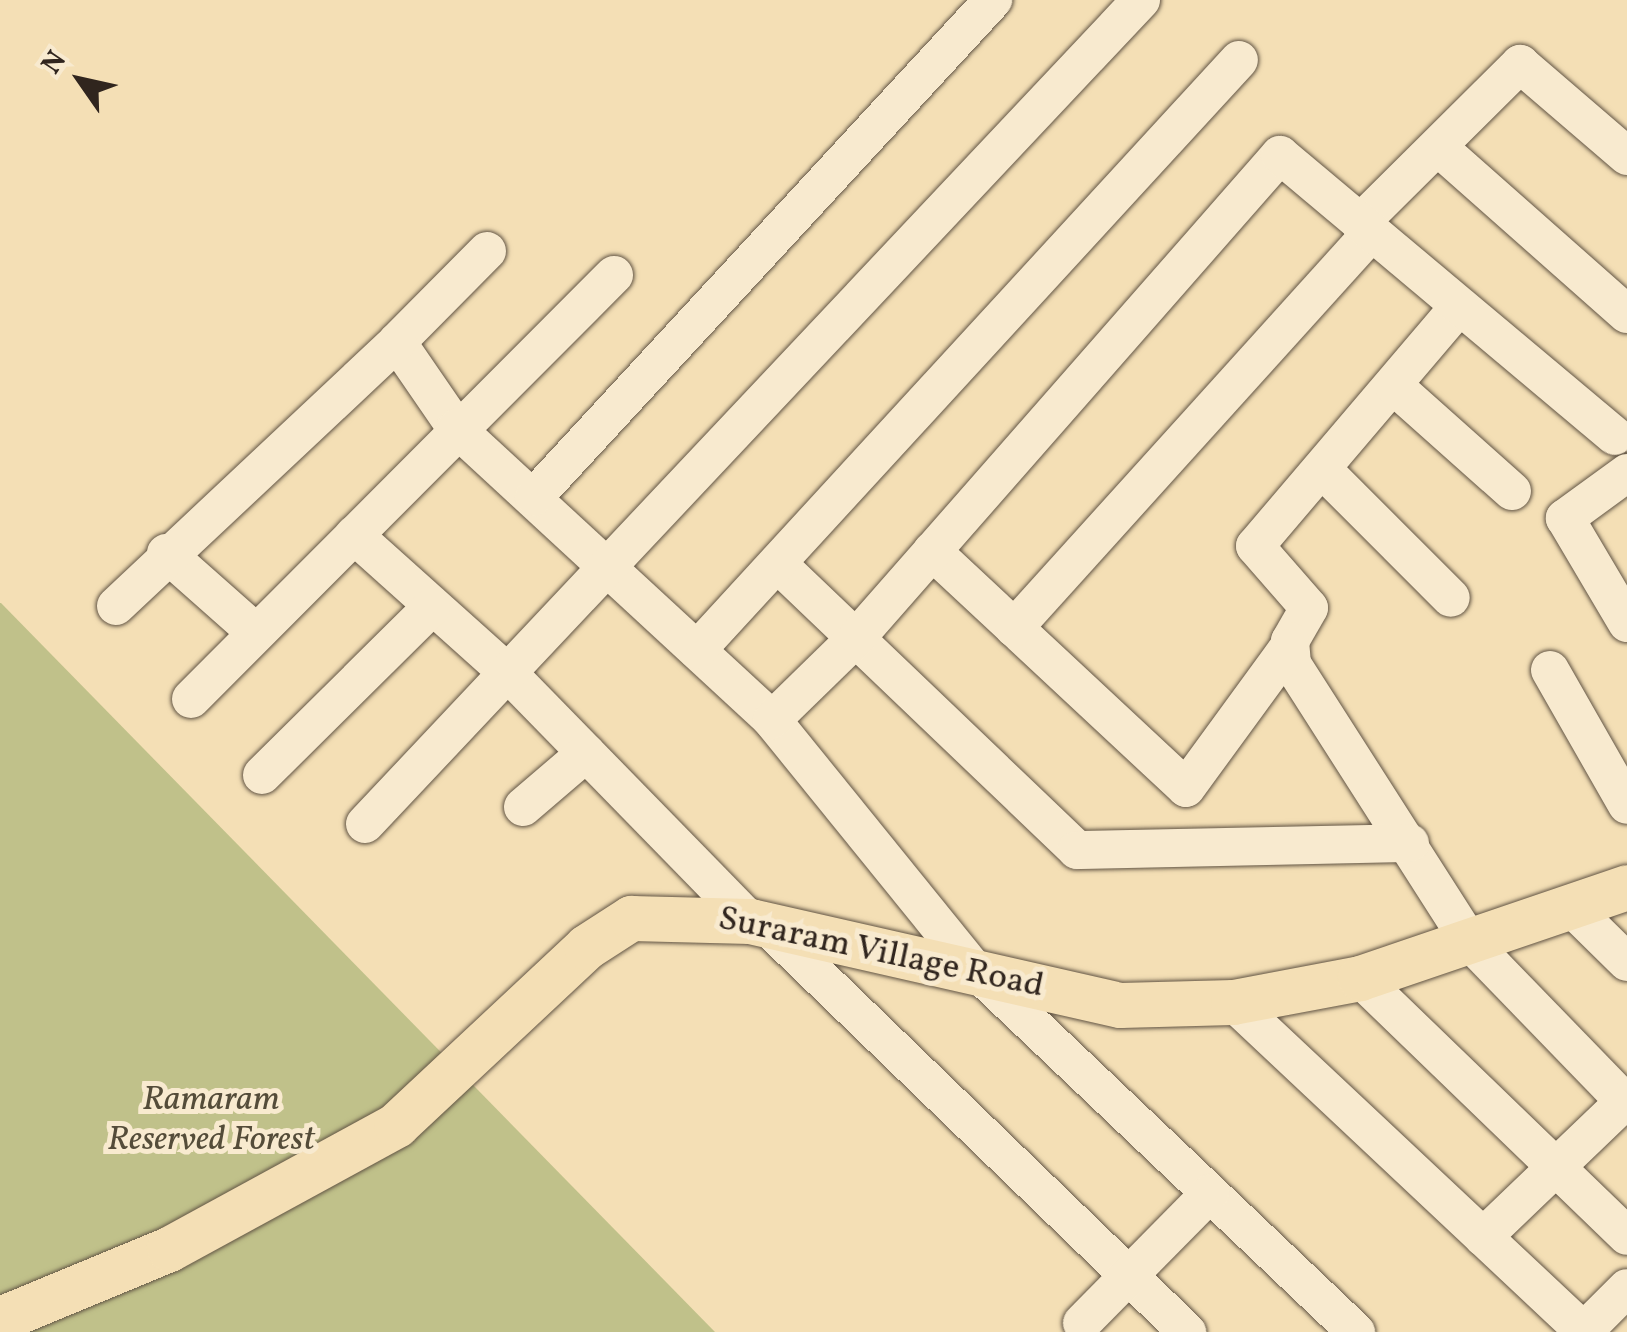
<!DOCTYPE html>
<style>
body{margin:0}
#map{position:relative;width:1627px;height:1332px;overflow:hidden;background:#f4dfb5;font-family:Vollkorn,serif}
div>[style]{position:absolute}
.green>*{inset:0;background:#c0c18a}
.roads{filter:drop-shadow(0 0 2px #615444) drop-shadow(0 0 2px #615444)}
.minor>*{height:38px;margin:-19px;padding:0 19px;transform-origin:19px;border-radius:19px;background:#f8eacf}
.major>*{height:45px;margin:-22.5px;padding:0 22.5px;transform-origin:22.5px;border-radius:22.5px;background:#f4dfb5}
span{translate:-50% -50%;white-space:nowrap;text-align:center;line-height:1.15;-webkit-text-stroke:10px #f8eacf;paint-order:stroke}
.street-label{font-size:35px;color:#30251e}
.park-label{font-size:35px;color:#544c39;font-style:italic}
.north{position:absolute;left:30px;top:30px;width:100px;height:100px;-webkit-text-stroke:8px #f8eacf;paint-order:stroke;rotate:304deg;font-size:28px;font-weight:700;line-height:40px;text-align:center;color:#30251e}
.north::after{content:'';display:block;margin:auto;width:35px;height:45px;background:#30251e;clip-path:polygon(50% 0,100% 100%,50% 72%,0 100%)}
</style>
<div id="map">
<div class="green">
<div style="clip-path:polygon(0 603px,1px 603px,715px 1332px,0 1332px)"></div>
</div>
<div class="roads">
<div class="minor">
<div style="left:1438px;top:147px;width:252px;rotate:41.5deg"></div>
<div style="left:1360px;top:223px;width:226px;rotate:-44.8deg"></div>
<div style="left:1520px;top:64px;width:141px;rotate:40.7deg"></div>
<div style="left:487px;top:251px;width:128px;rotate:134.7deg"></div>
<div style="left:397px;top:342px;width:104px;rotate:55.5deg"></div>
<div style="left:456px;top:428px;width:430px;rotate:42.7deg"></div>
<div style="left:772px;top:720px;width:318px;rotate:51deg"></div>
<div style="left:972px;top:967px;width:530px;rotate:43.55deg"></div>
<div style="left:1456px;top:310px;width:310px;rotate:130.4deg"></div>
<div style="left:1255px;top:546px;width:82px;rotate:48.9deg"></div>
<div style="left:1309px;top:608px;width:38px;rotate:120deg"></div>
<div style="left:1290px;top:641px;width:23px;rotate:85deg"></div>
<div style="left:1292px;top:664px;width:329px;rotate:57.4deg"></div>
<div style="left:1469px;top:941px;width:227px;rotate:45.9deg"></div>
<div style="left:1394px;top:386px;width:158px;rotate:41.7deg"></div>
<div style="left:1322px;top:469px;width:182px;rotate:45deg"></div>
<div style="left:1627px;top:473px;width:77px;rotate:144deg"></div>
<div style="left:1565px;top:518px;width:122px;rotate:59.4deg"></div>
<div style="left:534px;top:497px;width:677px;rotate:-47.28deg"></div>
<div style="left:354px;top:535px;width:210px;rotate:41.9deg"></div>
<div style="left:510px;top:675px;width:344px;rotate:45.7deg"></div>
<div style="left:932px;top:551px;width:347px;rotate:43deg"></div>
<div style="left:1186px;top:788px;width:173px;rotate:-53.9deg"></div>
<div style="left:166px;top:553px;width:115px;rotate:41.5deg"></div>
<div style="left:780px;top:566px;width:411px;rotate:43.7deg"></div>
<div style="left:1077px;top:850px;width:333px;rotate:-1.2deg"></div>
<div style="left:116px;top:606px;width:386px;rotate:-43.2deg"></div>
<div style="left:1014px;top:628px;width:531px;rotate:-47.9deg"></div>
<div style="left:697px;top:650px;width:801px;rotate:-47.43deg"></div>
<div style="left:1550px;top:670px;width:155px;rotate:60.3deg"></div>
<div style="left:191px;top:699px;width:599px;rotate:-45.07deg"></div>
<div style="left:772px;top:720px;width:120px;rotate:-44.3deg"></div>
<div style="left:858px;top:636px;width:640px;rotate:-48.74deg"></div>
<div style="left:1280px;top:155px;width:437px;rotate:40deg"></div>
<div style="left:262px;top:775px;width:238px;rotate:-44.7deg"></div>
<div style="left:523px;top:807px;width:83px;rotate:-40.6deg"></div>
<div style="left:365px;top:824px;width:1132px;rotate:-46.72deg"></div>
<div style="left:1572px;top:908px;width:77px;rotate:44.5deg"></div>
<div style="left:766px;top:925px;width:586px;rotate:44.03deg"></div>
<div style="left:1360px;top:978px;width:371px;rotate:44deg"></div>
<div style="left:1233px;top:1002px;width:482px;rotate:43.2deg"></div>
<div style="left:1483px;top:1237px;width:197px;rotate:-43.8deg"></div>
<div style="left:1082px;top:1323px;width:182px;rotate:-45.4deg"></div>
<div style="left:1583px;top:1332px;width:62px;rotate:-45deg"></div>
</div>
<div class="major">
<div style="left:0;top:1319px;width:183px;rotate:-22.5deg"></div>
<div style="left:169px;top:1249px;width:259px;rotate:-28.6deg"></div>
<div style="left:396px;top:1125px;width:260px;rotate:-43.1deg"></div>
<div style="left:586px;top:947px;width:54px;rotate:-32.8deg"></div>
<div style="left:631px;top:918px;width:119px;rotate:1.4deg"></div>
<div style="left:750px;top:921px;width:379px;rotate:12.8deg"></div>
<div style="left:1120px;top:1005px;width:113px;rotate:-1.5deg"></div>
<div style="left:1233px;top:1002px;width:129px;rotate:-10.7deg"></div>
<div style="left:1360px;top:978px;width:282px;rotate:-18.8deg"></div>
</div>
</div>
<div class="street-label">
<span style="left:881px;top:953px;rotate:12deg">Suraram Village Road</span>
</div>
<div class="park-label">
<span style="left:211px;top:1120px">Ramaram<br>Reserved Forest</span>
</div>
<div class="north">N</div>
</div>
